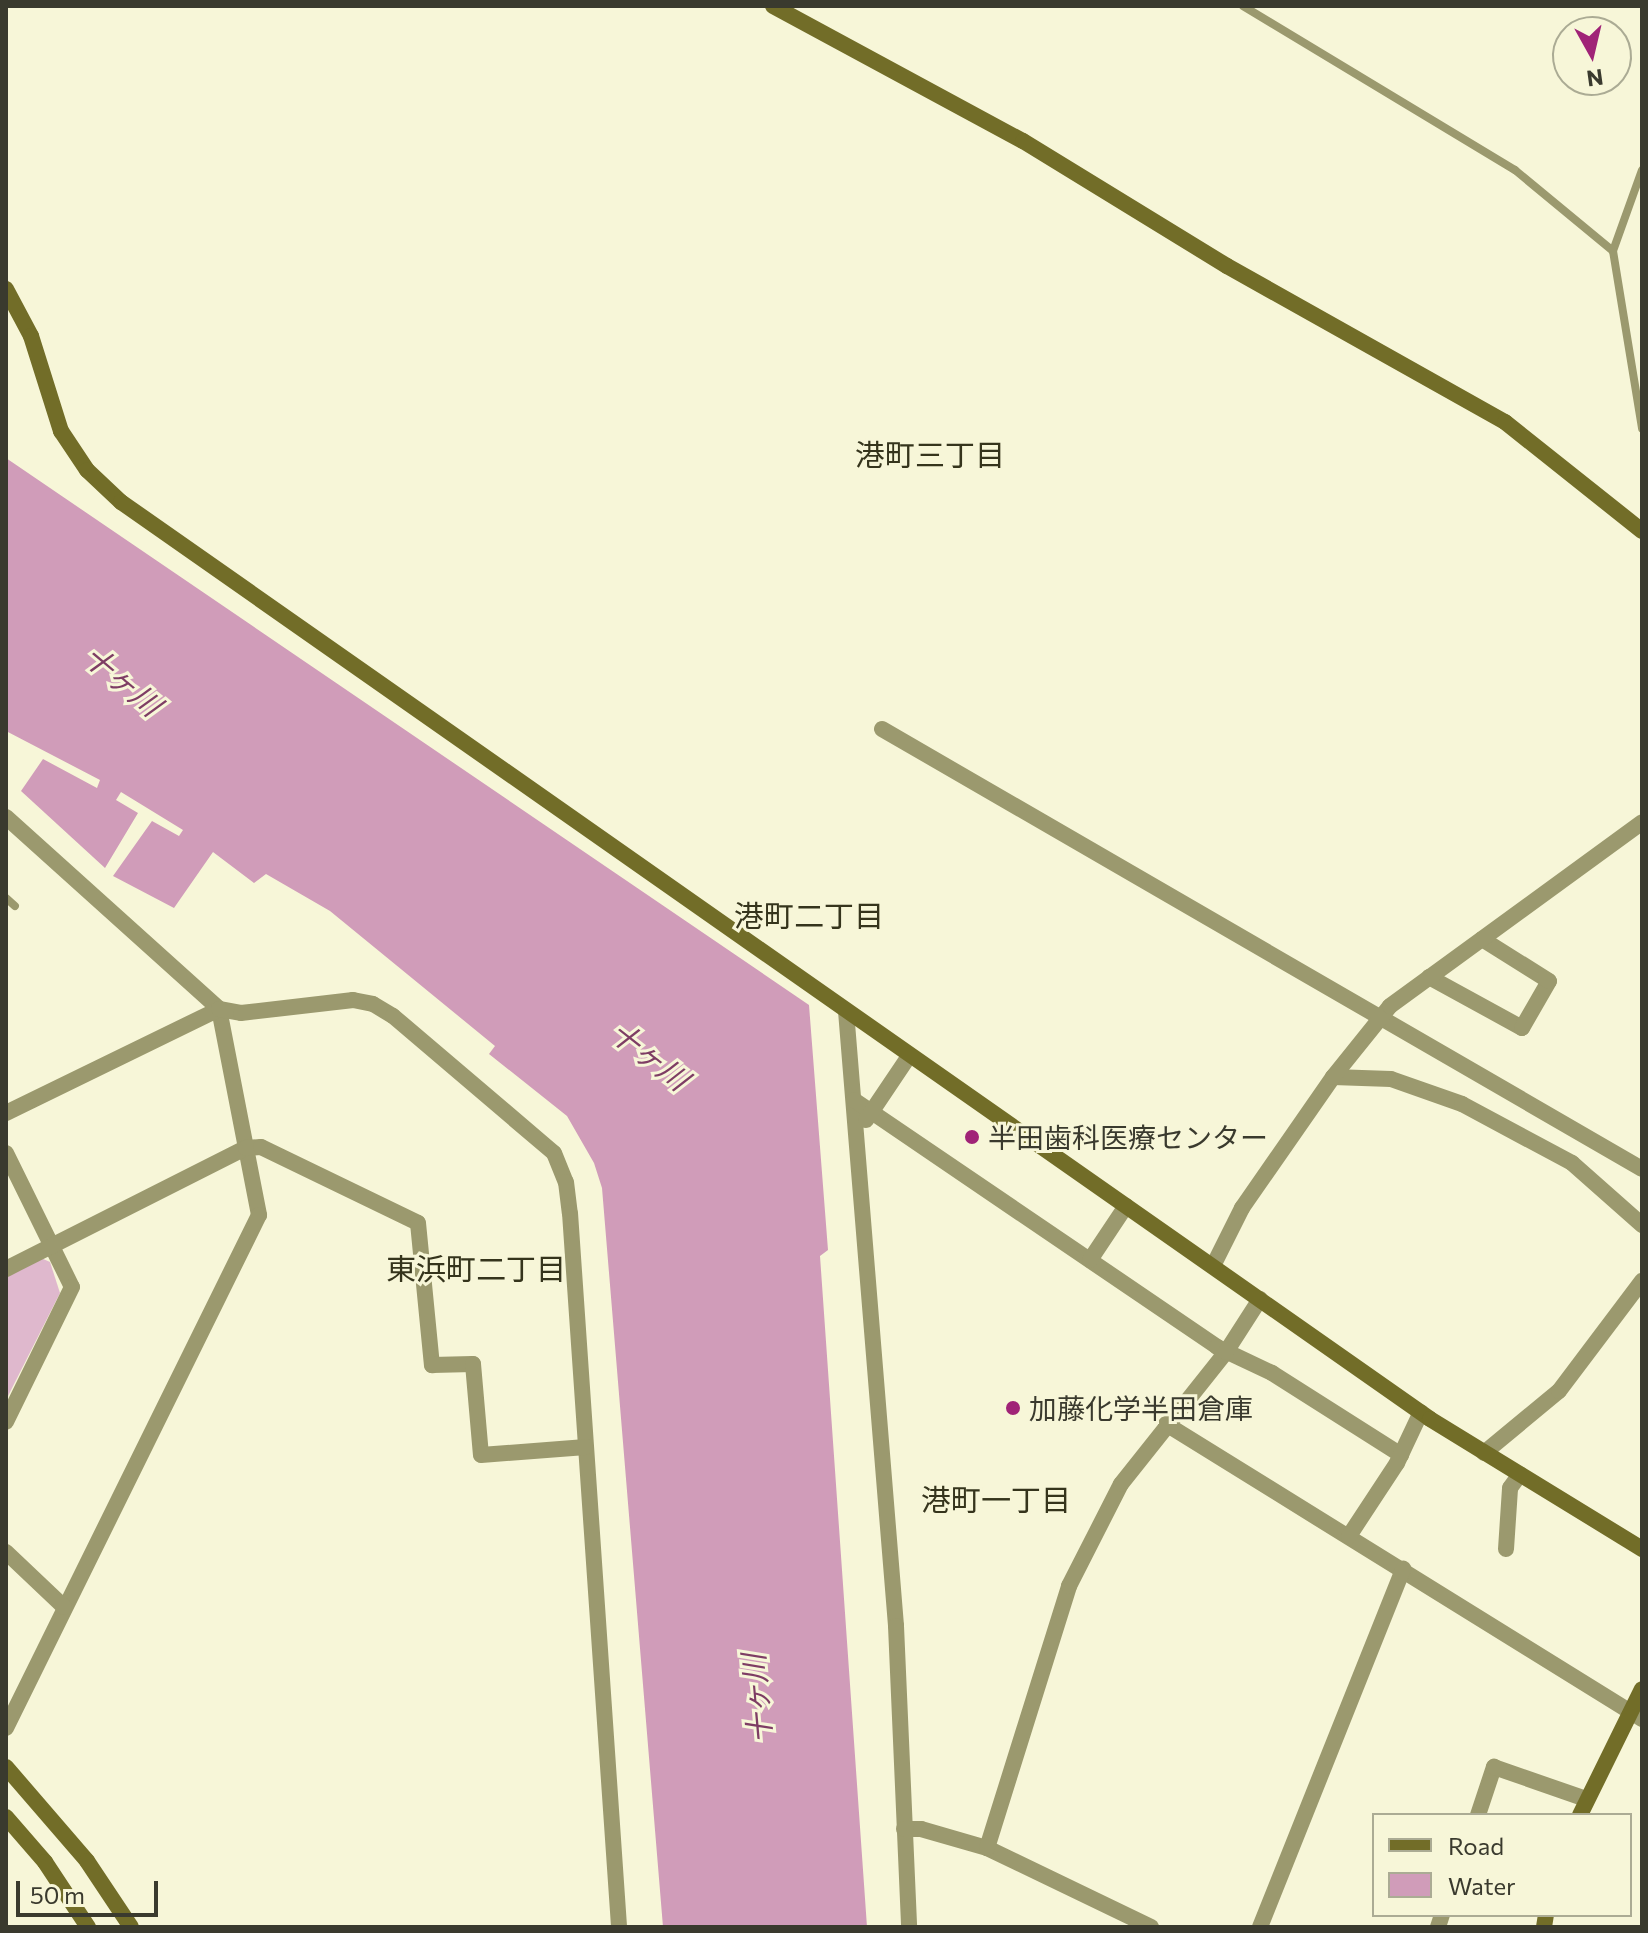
<!DOCTYPE html>
<meta charset="utf-8">
<style>
body{margin:0}
#map{position:relative;width:1648px;height:1933px;overflow:hidden;background:#f7f6d8;font-family:Commissioner,"Noto Sans JP",sans-serif}
div>[style]{position:absolute}
.green>*{inset:0;background:#dfb8cd}
.water>*{inset:0;background:#d09cb9}
.lane>*{height:8px;margin:-4px;padding:0 4px;transform-origin:4px;border-radius:4px;background:#9b996e}
.street>*{height:16px;margin:-8px;padding:0 8px;transform-origin:8px;border-radius:8px;background:#9b996e}
.secondary>*{height:16px;margin:-8px;padding:0 8px;transform-origin:8px;border-radius:8px;background:#726d28}
.dots>*{width:22px;height:22px;translate:-50% -50%;box-sizing:border-box;border:4px solid #f7f6d8;border-radius:50%}
span{translate:-50% -50%;white-space:nowrap;text-align:center;line-height:1.15;-webkit-text-stroke:6px #f7f6d8;paint-order:stroke}
.poi-label{font-size:28px;color:#3a3a2e}
.left{translate:0 -50%;text-align:left}
.neighbourhood-label{font-size:30px;color:#35341c}
.water-label{font-size:30px;color:#7e3d64;font-style:italic}
.frame{position:absolute;inset:0;border:8px solid #3a3a2e;pointer-events:none}
.legend{position:absolute;left:1372px;top:1813px;width:260px;height:104px;box-sizing:border-box;background:#f7f6d8;border:2px solid #abab94;margin:0;padding:10px 14px;list-style:none;font-size:24px;color:#3a3a2e}
.legend li{display:flex;align-items:center;gap:16px;height:40px}
.legend b{width:40px;border:2px solid #abab94}
.north{position:absolute;left:1552px;top:16px;width:80px;height:80px;box-sizing:border-box;background:#f7f6d8;border:2px solid #abab94;border-radius:50%;rotate:172deg;font-size:22px;font-weight:700;line-height:32px;text-align:center;color:#3a3a2e}
.north::after{content:'';display:block;margin:auto;width:28px;height:36px;background:#a02377;clip-path:polygon(50% 0,100% 100%,50% 72%,0 100%)}
.scale{position:absolute;left:16px;top:1881px;width:142px;height:36px;box-sizing:border-box;border:4px solid #3a3a2e;border-top:0;padding-left:10px;font-size:24px;line-height:28px;white-space:nowrap;color:#3a3a2e;-webkit-text-stroke:6px #f7f6d8;paint-order:stroke}
</style>
<div id="map">
<div class="green">
<div style="clip-path:polygon(41px 1258px,50px 1262px,60px 1293px,6px 1400px,6px 1276px)"></div>
</div>
<div class="water">
<div style="clip-path:polygon(6px 458px,809px 1005px,828px 1250px,820px 1256px,867px 1927px,663px 1927px,602px 1188px,594px 1163px,567px 1116px,489px 1054px,495px 1046px,330px 911px,266px 874px,254px 883px,213px 852px,174px 908px,113px 876px,152px 821px,179px 836px,183px 830px,121px 792px,116px 800px,138px 813px,105px 868px,21px 791px,43px 759px,97px 788px,100px 780px,6px 731px)"></div>
</div>
<div class="lane">
<div style="left:1243px;top:6px;width:318px;rotate:31.1deg"></div>
<div style="left:1515px;top:170px;width:127px;rotate:39.6deg"></div>
<div style="left:1642px;top:170px;width:86px;rotate:109.7deg"></div>
<div style="left:1613px;top:251px;width:180px;rotate:80.7deg"></div>
<div style="left:6px;top:898px;width:12px;rotate:42deg"></div>
</div>
<div class="street">
<div style="left:882px;top:729px;width:878px;rotate:30.07deg"></div>
<div style="left:6px;top:817px;width:287px;rotate:42deg"></div>
<div style="left:219px;top:1009px;width:210px;rotate:79deg"></div>
<div style="left:259px;top:1215px;width:572px;rotate:116.25deg"></div>
<div style="left:1429px;top:977px;width:106px;rotate:28.7deg"></div>
<div style="left:1522px;top:1028px;width:54px;rotate:-60.1deg"></div>
<div style="left:1549px;top:981px;width:79px;rotate:-147.9deg"></div>
<div style="left:846px;top:1011px;width:617px;rotate:85.35deg"></div>
<div style="left:896px;top:1626px;width:301px;rotate:87.5deg"></div>
<div style="left:1333px;top:1077px;width:58px;rotate:2deg"></div>
<div style="left:1391px;top:1079px;width:75px;rotate:19.4deg"></div>
<div style="left:1462px;top:1104px;width:125px;rotate:28.2deg"></div>
<div style="left:1572px;top:1163px;width:94px;rotate:41.5deg"></div>
<div style="left:854px;top:1100px;width:439px;rotate:34.2deg"></div>
<div style="left:1217px;top:1347px;width:61px;rotate:25.3deg"></div>
<div style="left:1272px;top:1373px;width:153px;rotate:32.4deg"></div>
<div style="left:6px;top:1113px;width:237px;rotate:-26deg"></div>
<div style="left:219px;top:1009px;width:22px;rotate:10deg"></div>
<div style="left:241px;top:1013px;width:113px;rotate:-6.6deg"></div>
<div style="left:353px;top:1000px;width:20px;rotate:11deg"></div>
<div style="left:373px;top:1004px;width:23px;rotate:31deg"></div>
<div style="left:393px;top:1016px;width:211px;rotate:40.4deg"></div>
<div style="left:554px;top:1153px;width:31px;rotate:68deg"></div>
<div style="left:566px;top:1182px;width:31px;rotate:83deg"></div>
<div style="left:570px;top:1213px;width:716px;rotate:86.07deg"></div>
<div style="left:866px;top:1120px;width:77px;rotate:-56.1deg"></div>
<div style="left:6px;top:1153px;width:149px;rotate:63.8deg"></div>
<div style="left:72px;top:1287px;width:150px;rotate:116.1deg"></div>
<div style="left:1090px;top:1260px;width:65px;rotate:-56.3deg"></div>
<div style="left:1213px;top:1266px;width:65px;rotate:-63.4deg"></div>
<div style="left:1242px;top:1208px;width:160px;rotate:-55.2deg"></div>
<div style="left:1333px;top:1077px;width:91px;rotate:-51.2deg"></div>
<div style="left:1390px;top:1006px;width:312px;rotate:-36.1deg"></div>
<div style="left:6px;top:1269px;width:269px;rotate:-26.8deg"></div>
<div style="left:246px;top:1148px;width:15px;rotate:-4deg"></div>
<div style="left:261px;top:1147px;width:174px;rotate:25.8deg"></div>
<div style="left:418px;top:1223px;width:143px;rotate:84.4deg"></div>
<div style="left:432px;top:1365px;width:41px;rotate:-1.4deg"></div>
<div style="left:473px;top:1364px;width:91px;rotate:85deg"></div>
<div style="left:481px;top:1455px;width:105px;rotate:-4.4deg"></div>
<div style="left:1166px;top:1424px;width:560px;rotate:31.79deg"></div>
<div style="left:1484px;top:1453px;width:97px;rotate:-39.6deg"></div>
<div style="left:1559px;top:1391px;width:138px;rotate:-53deg"></div>
<div style="left:1349px;top:1536px;width:87px;rotate:-56.7deg"></div>
<div style="left:1397px;top:1463px;width:56px;rotate:-64.8deg"></div>
<div style="left:1506px;top:1549px;width:61px;rotate:-86.2deg"></div>
<div style="left:1510px;top:1488px;width:17px;rotate:-54deg"></div>
<div style="left:6px;top:1552px;width:80px;rotate:43.5deg"></div>
<div style="left:1478px;top:1815px;width:51px;rotate:-71.6deg"></div>
<div style="left:1494px;top:1767px;width:97px;rotate:19.2deg"></div>
<div style="left:904px;top:1829px;width:17px"></div>
<div style="left:921px;top:1829px;width:69px;rotate:16.1deg"></div>
<div style="left:987px;top:1848px;width:182px;rotate:25.7deg"></div>
<div style="left:987px;top:1848px;width:275px;rotate:-72.6deg"></div>
<div style="left:1069px;top:1586px;width:114px;rotate:-63deg"></div>
<div style="left:1121px;top:1484px;width:169px;rotate:-51.5deg"></div>
<div style="left:1226px;top:1352px;width:63px;rotate:-57.3deg"></div>
<div style="left:1260px;top:1927px;width:386px;rotate:-68.2deg"></div>
<div style="left:1438px;top:1927px;width:13px;rotate:-72deg"></div>
</div>
<div class="secondary">
<div style="left:773px;top:6px;width:284px;rotate:28.4deg"></div>
<div style="left:1023px;top:141px;width:239px;rotate:31.5deg"></div>
<div style="left:1227px;top:266px;width:319px;rotate:29.3deg"></div>
<div style="left:1505px;top:422px;width:175px;rotate:38.5deg"></div>
<div style="left:6px;top:289px;width:53px;rotate:62deg"></div>
<div style="left:31px;top:336px;width:100px;rotate:72.5deg"></div>
<div style="left:61px;top:431px;width:47px;rotate:56.3deg"></div>
<div style="left:87px;top:470px;width:47px;rotate:43.3deg"></div>
<div style="left:121px;top:502px;width:1598px;rotate:35.01deg"></div>
<div style="left:1430px;top:1419px;width:249px;rotate:31.5deg"></div>
<div style="left:6px;top:1767px;width:124px;rotate:49.2deg"></div>
<div style="left:87px;top:1861px;width:79px;rotate:56.3deg"></div>
<div style="left:1580px;top:1815px;width:140px;rotate:-63.8deg"></div>
<div style="left:6px;top:1817px;width:60px;rotate:49.1deg"></div>
<div style="left:45px;top:1862px;width:78px;rotate:56.5deg"></div>
<div style="left:1544px;top:1927px;width:12px;rotate:-81deg"></div>
</div>
<div class="dots">
<div style="left:972px;top:1137px;background:#a02377"></div>
<div style="left:1013px;top:1408px;background:#a02377"></div>
</div>
<div class="poi-label">
<span class="left" style="left:988px;top:1137px">半田歯科医療センター</span>
<span class="left" style="left:1029px;top:1408px">加藤化学半田倉庫</span>
</div>
<div class="neighbourhood-label">
<span style="left:930px;top:454px">港町三丁目</span>
<span style="left:809px;top:915px">港町二丁目</span>
<span style="left:476px;top:1268px">東浜町二丁目</span>
<span style="left:996px;top:1499px">港町一丁目</span>
</div>
<div class="water-label">
<span style="left:123px;top:680px;rotate:40deg">十ヶ川</span>
<span style="left:650px;top:1055px;rotate:38deg">十ヶ川</span>
<span style="left:756px;top:1699px;rotate:-95deg">十ヶ川</span>
</div>
<div class="frame"></div>
<ul class="legend">
<li><b style="height:10px;background:#726d28"></b>Road</li>
<li><b style="height:22px;background:#d09cb9"></b>Water</li>
</ul>
<div class="north">N</div>
<div class="scale">50 m</div>
</div>
